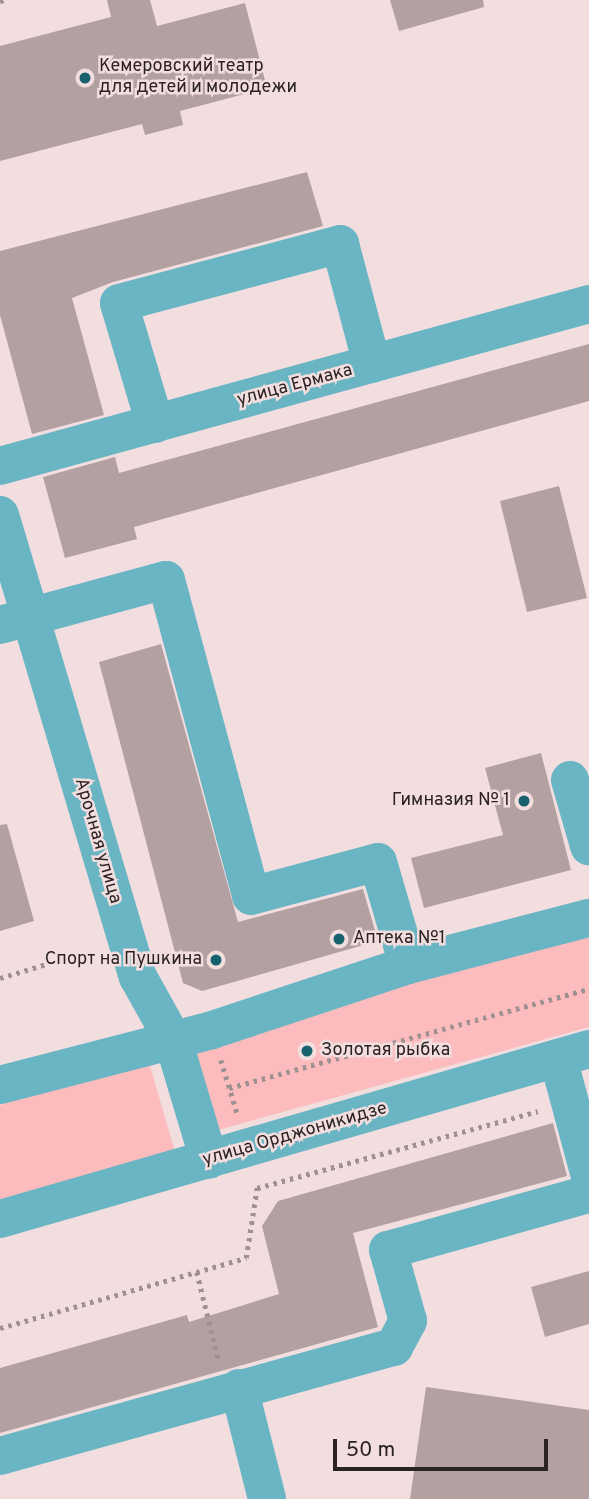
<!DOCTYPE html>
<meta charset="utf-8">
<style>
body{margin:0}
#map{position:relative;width:589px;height:1499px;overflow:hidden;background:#f2dedf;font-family:Overpass,sans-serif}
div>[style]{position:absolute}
.green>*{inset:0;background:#fcbcbe}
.building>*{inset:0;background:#b3a0a0}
.path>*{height:4.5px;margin-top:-2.25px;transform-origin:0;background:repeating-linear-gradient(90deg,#9f9091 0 3.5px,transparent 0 8.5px)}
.minor>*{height:38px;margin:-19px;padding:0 19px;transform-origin:19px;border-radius:19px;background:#6ab5c4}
.dots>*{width:19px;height:19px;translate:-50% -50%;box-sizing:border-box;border:4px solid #f2dedf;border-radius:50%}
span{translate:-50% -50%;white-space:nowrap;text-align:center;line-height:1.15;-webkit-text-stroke:5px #f2dedf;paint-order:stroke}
.poi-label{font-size:18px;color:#2a2223}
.left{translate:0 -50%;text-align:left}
.right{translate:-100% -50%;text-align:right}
.street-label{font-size:18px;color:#2a2223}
.scale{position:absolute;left:333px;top:1439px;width:215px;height:32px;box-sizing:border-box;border:4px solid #2a2223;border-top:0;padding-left:9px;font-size:21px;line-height:24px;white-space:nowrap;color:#2a2223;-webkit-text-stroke:5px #f2dedf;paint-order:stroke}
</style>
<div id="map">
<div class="green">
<div style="clip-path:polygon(589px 933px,589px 1027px,211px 1132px,187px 1044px)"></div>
<div style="clip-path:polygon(149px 1062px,175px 1152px,0 1202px,0 1105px)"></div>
</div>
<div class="building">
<div style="clip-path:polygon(107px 0,150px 0,157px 26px,245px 3px,267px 88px,180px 111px,183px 125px,145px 135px,142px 124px,0 161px,0 46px,111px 17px)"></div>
<div style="clip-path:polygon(390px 0,483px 0,484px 7px,399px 31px)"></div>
<div style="clip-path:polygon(307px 172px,323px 226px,113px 282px,72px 298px,104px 415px,32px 434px,0 315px,0 251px)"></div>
<div style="clip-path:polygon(589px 344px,589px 401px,134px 527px,137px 539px,65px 558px,43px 477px,115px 457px,119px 473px)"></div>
<div style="clip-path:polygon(559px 486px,587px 598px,527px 612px,500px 501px)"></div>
<div style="clip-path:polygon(161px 644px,238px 922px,363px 889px,378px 941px,202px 991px,183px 983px,99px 662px)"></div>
<div style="clip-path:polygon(541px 753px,571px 870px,424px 908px,411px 858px,503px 835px,485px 768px)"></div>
<div style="clip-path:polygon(7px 824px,34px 921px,0 931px,0 825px)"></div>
<div style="clip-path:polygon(553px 1123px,567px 1176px,353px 1233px,378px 1327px,0 1433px,0 1368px,187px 1315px,189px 1322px,279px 1294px,262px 1226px,278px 1201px)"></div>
<div style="clip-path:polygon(589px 1271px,589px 1324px,545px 1337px,531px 1287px)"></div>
<div style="clip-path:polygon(426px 1387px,589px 1410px,589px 1499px,410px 1499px)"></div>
</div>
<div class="path">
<div style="left:0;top:1px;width:5px;rotate:-11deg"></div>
<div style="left:0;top:978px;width:59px;rotate:-16.9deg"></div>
<div style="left:221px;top:1060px;width:59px;rotate:73.1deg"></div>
<div style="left:229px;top:1088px;width:373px;rotate:-15.4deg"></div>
<div style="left:197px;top:1272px;width:93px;rotate:76.3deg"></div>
<div style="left:0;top:1328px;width:256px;rotate:-15.9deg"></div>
<div style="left:246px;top:1258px;width:71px;rotate:-81.1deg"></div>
<div style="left:257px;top:1188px;width:291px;rotate:-15.3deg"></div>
</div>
<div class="minor">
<div style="left:155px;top:424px;width:126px;rotate:-106.6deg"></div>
<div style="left:119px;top:303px;width:229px;rotate:-14.9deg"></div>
<div style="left:340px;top:244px;width:124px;rotate:75.1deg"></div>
<div style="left:0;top:466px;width:611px;rotate:-15.38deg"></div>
<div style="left:0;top:515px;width:482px;rotate:73.4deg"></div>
<div style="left:138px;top:977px;width:72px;rotate:60.9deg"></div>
<div style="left:173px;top:1040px;width:125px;rotate:73.3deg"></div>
<div style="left:0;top:625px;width:172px;rotate:-15.2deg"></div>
<div style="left:166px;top:580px;width:327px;rotate:74.9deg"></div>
<div style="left:251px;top:896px;width:131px;rotate:-15deg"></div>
<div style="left:378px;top:862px;width:107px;rotate:73.8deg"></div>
<div style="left:570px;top:780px;width:69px;rotate:73.9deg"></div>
<div style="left:558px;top:1058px;width:119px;rotate:74.9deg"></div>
<div style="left:0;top:1085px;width:219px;rotate:-14.5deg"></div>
<div style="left:212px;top:1030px;width:206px;rotate:-18.3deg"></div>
<div style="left:408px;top:965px;width:187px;rotate:-14.6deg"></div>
<div style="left:0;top:1219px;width:613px;rotate:-16.1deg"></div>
<div style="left:239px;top:1388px;width:114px;rotate:75.8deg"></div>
<div style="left:0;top:1456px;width:409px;rotate:-15.5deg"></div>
<div style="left:394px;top:1347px;width:30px;rotate:-62deg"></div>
<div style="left:408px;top:1321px;width:74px;rotate:-105.7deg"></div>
<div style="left:388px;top:1250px;width:209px;rotate:-15.6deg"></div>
</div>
<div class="dots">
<div style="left:85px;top:78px;background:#18626f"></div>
<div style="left:524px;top:801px;background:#18626f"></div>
<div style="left:339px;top:939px;background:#18626f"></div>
<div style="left:216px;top:960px;background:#18626f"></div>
<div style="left:307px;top:1051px;background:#18626f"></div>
</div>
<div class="poi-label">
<span class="left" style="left:99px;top:78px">Кемеровский театр<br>для детей и молодежи</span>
<span class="right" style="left:510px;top:801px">Гимназия № 1</span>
<span class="left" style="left:353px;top:939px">Аптека №1</span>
<span class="right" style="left:202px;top:960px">Спорт на Пушкина</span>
<span class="left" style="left:321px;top:1051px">Золотая рыбка</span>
</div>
<div class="street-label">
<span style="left:295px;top:386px;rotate:-15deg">улица Ермака</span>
<span style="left:97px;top:841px;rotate:74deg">Арочная улица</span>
<span style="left:295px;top:1135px;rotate:-16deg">улица Орджоникидзе</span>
</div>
<div class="scale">50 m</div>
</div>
